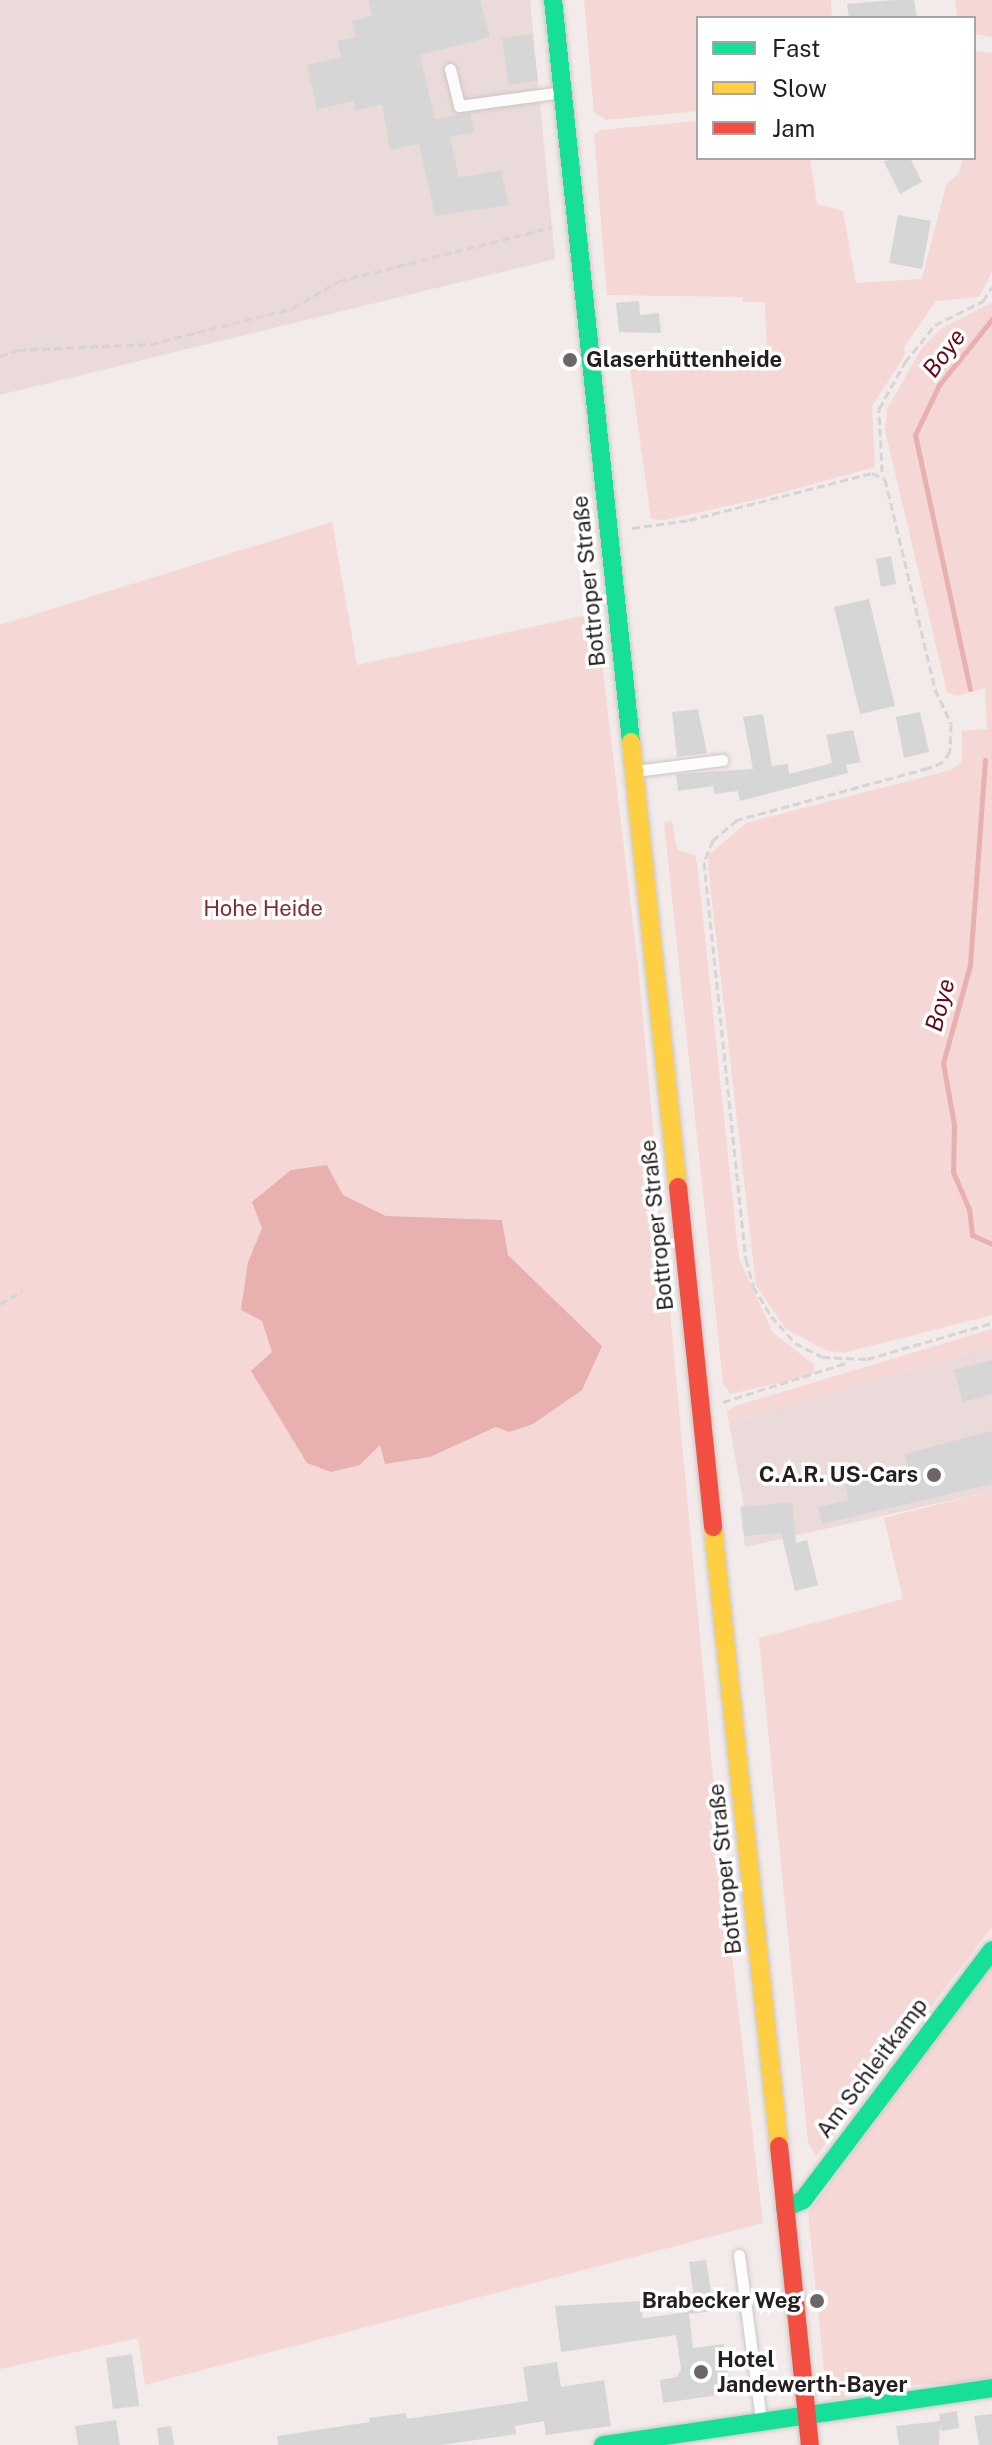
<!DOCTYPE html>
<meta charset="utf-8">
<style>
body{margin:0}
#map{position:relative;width:992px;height:2445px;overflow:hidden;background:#f2ebea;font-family:"Public Sans",sans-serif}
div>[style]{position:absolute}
.built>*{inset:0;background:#eadbda}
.green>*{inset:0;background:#f5d7d5}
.water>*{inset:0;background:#e8b0ae}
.stream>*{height:5px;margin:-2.5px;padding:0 2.5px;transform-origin:2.5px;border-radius:2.5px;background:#e8b0ae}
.building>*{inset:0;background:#d6d6d6}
.path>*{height:3px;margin-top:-1.5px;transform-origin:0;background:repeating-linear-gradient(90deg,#d7d4d4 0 8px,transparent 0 12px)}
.roads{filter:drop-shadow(0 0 2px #cbc6c5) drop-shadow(0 0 2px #cbc6c5)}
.lane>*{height:11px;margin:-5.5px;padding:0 5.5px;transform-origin:5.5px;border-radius:5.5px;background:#fdfcfc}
.fast>*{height:18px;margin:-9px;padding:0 9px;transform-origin:9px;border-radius:9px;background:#16e098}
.slow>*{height:18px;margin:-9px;padding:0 9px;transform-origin:9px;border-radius:9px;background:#ffcf43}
.jam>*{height:18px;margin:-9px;padding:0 9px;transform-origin:9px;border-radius:9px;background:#f24e42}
.dots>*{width:22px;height:22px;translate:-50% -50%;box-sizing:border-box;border:4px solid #fff;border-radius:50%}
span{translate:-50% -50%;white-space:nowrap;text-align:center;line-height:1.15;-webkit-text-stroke:7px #fff;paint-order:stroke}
.poi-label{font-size:22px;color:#241f1e;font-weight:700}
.left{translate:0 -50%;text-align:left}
.right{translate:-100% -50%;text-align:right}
.street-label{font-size:22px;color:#241f1e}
.park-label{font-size:22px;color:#862a30}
.water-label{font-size:24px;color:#670918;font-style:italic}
.legend{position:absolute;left:696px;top:16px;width:280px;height:144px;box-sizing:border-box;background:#fff;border:2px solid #a7a5a5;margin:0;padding:10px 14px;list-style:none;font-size:24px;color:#241f1e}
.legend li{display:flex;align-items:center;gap:16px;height:40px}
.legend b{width:40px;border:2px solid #a7a5a5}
</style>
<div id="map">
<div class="built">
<div style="clip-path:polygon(0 0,530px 0,555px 259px,0 395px)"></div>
<div style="clip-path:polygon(992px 1346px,992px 1491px,745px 1547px,740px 1507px,744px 1505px,729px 1423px)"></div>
</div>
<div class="green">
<div style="clip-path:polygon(584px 0,831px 0,832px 18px,698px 18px,698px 111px,606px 120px,594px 112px)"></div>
<div style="clip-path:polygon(955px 0,992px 0,992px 37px,974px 34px,974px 18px,957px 18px)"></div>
<div style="clip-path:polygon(974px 51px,992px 53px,992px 272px,979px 297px,936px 301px,904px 347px,905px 355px,872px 406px,875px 467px,758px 499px,665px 520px,651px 519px,629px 361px,767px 354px,765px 302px,743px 302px,743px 297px,607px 295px,594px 135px,601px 130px,698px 121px,698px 158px,810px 158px,817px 204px,843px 211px,856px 283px,922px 279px,946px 185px,959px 173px,963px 158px,974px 158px)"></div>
<div style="clip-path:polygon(992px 302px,992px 1315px,843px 1353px,825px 1350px,785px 1328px,756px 1285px,708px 866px,709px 855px,746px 823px,951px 770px,962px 761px,962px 731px,987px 729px,985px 688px,957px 696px,947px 692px,885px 430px,887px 409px,922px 348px,941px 329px)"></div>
<div style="clip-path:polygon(evenodd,332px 522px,357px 665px,596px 613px,638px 965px,720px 1854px,763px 2223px,145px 2385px,138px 2338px,0 2369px,0 625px,332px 522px,342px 1195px,386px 1216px,502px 1220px,508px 1255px,602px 1346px,496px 1427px,430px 1457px,385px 1464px,381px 1444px,272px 1352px,248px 1262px,262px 1228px,342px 1195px)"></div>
<div style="clip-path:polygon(672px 821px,677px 850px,695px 855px,697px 862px,739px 1259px,773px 1333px,815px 1365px,813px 1373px,801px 1378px,730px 1394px,723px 1383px,664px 822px)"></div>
<div style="clip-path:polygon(992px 1329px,992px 1346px,729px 1423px,727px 1412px,735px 1406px)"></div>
<div style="clip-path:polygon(992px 1491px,992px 1927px,816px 2156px,808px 2142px,759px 1638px,903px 1599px,884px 1518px)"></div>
<div style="clip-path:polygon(992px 1963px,992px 2383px,906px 2385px,832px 2399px,826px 2389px,808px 2213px)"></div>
</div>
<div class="water">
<div style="clip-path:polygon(327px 1165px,343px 1195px,386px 1216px,502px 1220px,508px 1255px,602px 1346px,582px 1390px,533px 1424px,509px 1432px,496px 1427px,430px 1457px,385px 1464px,380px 1445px,360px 1465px,331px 1472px,307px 1463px,251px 1371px,272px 1352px,262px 1321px,241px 1310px,248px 1262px,262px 1228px,252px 1202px,291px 1170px)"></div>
</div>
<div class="stream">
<div style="left:970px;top:689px;width:260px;rotate:-102.2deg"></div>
<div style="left:915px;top:435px;width:55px;rotate:-64.4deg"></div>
<div style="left:939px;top:385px;width:85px;rotate:-51.2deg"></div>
<div style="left:985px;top:760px;width:206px;rotate:94.2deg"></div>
<div style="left:970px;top:965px;width:102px;rotate:105.4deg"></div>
<div style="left:943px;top:1063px;width:63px;rotate:79.9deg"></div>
<div style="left:954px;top:1125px;width:47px;rotate:91.2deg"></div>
<div style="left:953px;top:1172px;width:40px;rotate:66.6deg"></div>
<div style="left:969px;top:1209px;width:26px;rotate:83deg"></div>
<div style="left:972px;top:1235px;width:22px;rotate:24deg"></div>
</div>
<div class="building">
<div style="clip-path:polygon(368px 0,480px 0,490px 37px,420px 55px,435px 119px,470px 113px,474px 132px,450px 137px,459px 178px,501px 170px,509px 205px,435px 216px,419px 144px,390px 150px,382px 104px,355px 111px,353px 101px,317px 109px,307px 65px,341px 57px,337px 41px,356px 37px,352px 21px,372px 16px)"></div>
<div style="clip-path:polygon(895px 0,914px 0,917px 18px,849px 18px,847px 4px)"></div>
<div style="clip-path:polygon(532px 34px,538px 81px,508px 85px,502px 38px)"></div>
<div style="clip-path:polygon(893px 158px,910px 158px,922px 182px,900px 194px,884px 162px)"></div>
<div style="clip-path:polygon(898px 215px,931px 221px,922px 269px,889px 263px)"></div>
<div style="clip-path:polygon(639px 301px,640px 315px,659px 313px,661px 333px,619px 332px,616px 303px)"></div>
<div style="clip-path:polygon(891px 556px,896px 584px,881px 587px,876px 559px)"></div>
<div style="clip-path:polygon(869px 599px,895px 706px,860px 714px,834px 607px)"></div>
<div style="clip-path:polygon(698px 709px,707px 753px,677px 757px,672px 712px)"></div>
<div style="clip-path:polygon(920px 712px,929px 752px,904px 758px,896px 717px)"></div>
<div style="clip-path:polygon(763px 714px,772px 766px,788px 764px,789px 774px,832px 763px,826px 735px,853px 730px,861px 762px,846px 765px,848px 773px,740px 801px,738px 791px,714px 794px,713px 786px,678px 791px,676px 774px,753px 769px,743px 717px)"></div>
<div style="clip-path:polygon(992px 1360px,992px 1394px,963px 1402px,954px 1370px)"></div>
<div style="clip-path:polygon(992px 1431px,992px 1484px,822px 1524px,818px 1507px,849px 1500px,845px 1484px,908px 1467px,904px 1454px)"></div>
<div style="clip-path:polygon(792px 1502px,796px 1543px,807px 1540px,818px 1585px,795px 1591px,781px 1533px,744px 1536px,741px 1507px)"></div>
<div style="clip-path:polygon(706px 2260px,714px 2311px,689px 2314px,693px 2348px,724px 2344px,731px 2393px,663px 2403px,660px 2380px,677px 2377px,681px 2369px,676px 2335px,561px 2352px,555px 2306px,640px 2301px,643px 2318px,688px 2312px,686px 2299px,694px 2298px,689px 2262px)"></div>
<div style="clip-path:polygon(132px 2354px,139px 2406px,113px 2409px,106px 2358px)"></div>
<div style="clip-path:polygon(557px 2362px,561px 2387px,604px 2380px,611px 2426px,546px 2435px,544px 2421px,515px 2426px,516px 2434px,441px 2445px,278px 2445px,277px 2436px,370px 2422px,369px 2418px,406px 2413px,407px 2419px,528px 2401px,523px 2367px)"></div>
<div style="clip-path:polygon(957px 2411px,959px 2428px,941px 2431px,940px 2424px,939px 2445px,899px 2445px,896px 2426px,940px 2421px,939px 2414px)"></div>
<div style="clip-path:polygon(992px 2414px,992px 2445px,979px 2445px,974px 2416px)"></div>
<div style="clip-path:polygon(116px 2420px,120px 2445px,78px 2445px,75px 2426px)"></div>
<div style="clip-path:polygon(171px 2426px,174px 2445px,159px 2445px,157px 2428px)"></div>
</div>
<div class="path">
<div style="left:0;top:356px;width:19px;rotate:-18deg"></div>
<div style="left:18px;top:350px;width:133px;rotate:-2.6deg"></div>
<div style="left:151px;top:344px;width:146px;rotate:-14.2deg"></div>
<div style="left:293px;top:308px;width:53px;rotate:-30.4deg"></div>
<div style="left:339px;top:281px;width:220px;rotate:-14.2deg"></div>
<div style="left:882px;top:472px;width:63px;rotate:-92.7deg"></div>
<div style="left:879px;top:409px;width:54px;rotate:-61deg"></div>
<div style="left:905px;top:362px;width:48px;rotate:-51deg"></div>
<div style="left:935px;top:325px;width:54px;rotate:-26.6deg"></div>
<div style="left:983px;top:301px;width:17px;rotate:-57deg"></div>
<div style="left:632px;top:528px;width:58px;rotate:-8deg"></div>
<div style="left:689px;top:520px;width:189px;rotate:-14.4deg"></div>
<div style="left:872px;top:473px;width:14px;rotate:25deg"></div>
<div style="left:885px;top:479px;width:216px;rotate:76.6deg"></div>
<div style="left:935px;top:689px;width:38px;rotate:65deg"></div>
<div style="left:951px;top:724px;width:27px;rotate:92deg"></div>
<div style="left:950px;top:751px;width:13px;rotate:122deg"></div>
<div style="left:943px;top:762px;width:16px;rotate:158deg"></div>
<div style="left:928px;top:768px;width:198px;rotate:164.8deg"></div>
<div style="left:737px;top:820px;width:31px;rotate:140deg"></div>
<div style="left:713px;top:840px;width:24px;rotate:112deg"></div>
<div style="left:704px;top:862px;width:399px;rotate:84deg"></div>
<div style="left:746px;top:1259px;width:28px;rotate:75deg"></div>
<div style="left:753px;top:1286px;width:35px;rotate:59deg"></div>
<div style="left:771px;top:1316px;width:36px;rotate:48deg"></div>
<div style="left:795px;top:1343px;width:30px;rotate:27deg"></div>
<div style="left:822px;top:1357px;width:45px;rotate:2.5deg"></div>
<div style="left:867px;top:1359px;width:130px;rotate:-16.1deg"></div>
<div style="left:0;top:1304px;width:25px;rotate:-29deg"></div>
<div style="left:723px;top:1402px;width:132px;rotate:-17.6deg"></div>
</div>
<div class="roads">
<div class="lane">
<div style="left:450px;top:69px;width:38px;rotate:76deg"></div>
<div style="left:459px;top:106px;width:104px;rotate:-7.7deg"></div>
<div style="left:635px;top:771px;width:88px;rotate:-7.2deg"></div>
<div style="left:739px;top:2255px;width:166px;rotate:82.4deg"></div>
</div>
<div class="fast">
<div style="left:553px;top:0;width:746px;rotate:84deg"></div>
<div style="left:785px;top:2208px;width:20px;rotate:-24deg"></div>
<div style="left:803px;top:2200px;width:313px;rotate:-52.9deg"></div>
<div style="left:603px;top:2445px;width:393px;rotate:-8.3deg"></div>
</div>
<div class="slow">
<div style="left:631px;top:742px;width:447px;rotate:84deg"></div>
<div style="left:713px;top:1527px;width:623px;rotate:83.91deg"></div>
</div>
<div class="jam">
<div style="left:678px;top:1187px;width:342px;rotate:84.1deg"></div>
<div style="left:779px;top:2146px;width:301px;rotate:84.1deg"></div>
</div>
</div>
<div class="dots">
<div style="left:570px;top:360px;background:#6c6665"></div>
<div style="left:934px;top:1475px;background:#6c6665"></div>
<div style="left:817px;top:2301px;background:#6c6665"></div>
<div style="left:701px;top:2372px;background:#6c6665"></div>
</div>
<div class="poi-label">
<span class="left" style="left:586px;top:360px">Glaserhüttenheide</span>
<span class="right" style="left:918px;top:1475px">C.A.R. US-Cars</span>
<span class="right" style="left:801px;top:2301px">Brabecker Weg</span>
<span class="left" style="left:717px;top:2372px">Hotel<br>Jandewerth-Bayer</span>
</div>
<div class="street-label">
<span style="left:589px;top:581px;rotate:-96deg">Bottroper Straße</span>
<span style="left:657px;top:1225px;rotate:-96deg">Bottroper Straße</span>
<span style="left:725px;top:1869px;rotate:-96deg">Bottroper Straße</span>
<span style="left:872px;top:2068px;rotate:-53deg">Am Schleitkamp</span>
</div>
<div class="park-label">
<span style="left:263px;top:909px">Hohe Heide</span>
</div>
<div class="water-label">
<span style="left:944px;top:353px;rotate:-53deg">Boye</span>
<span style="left:940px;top:1005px;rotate:-75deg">Boye</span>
</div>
<ul class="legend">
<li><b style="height:10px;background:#16e098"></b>Fast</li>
<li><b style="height:10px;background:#ffcf43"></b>Slow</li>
<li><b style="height:10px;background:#f24e42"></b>Jam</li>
</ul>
</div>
